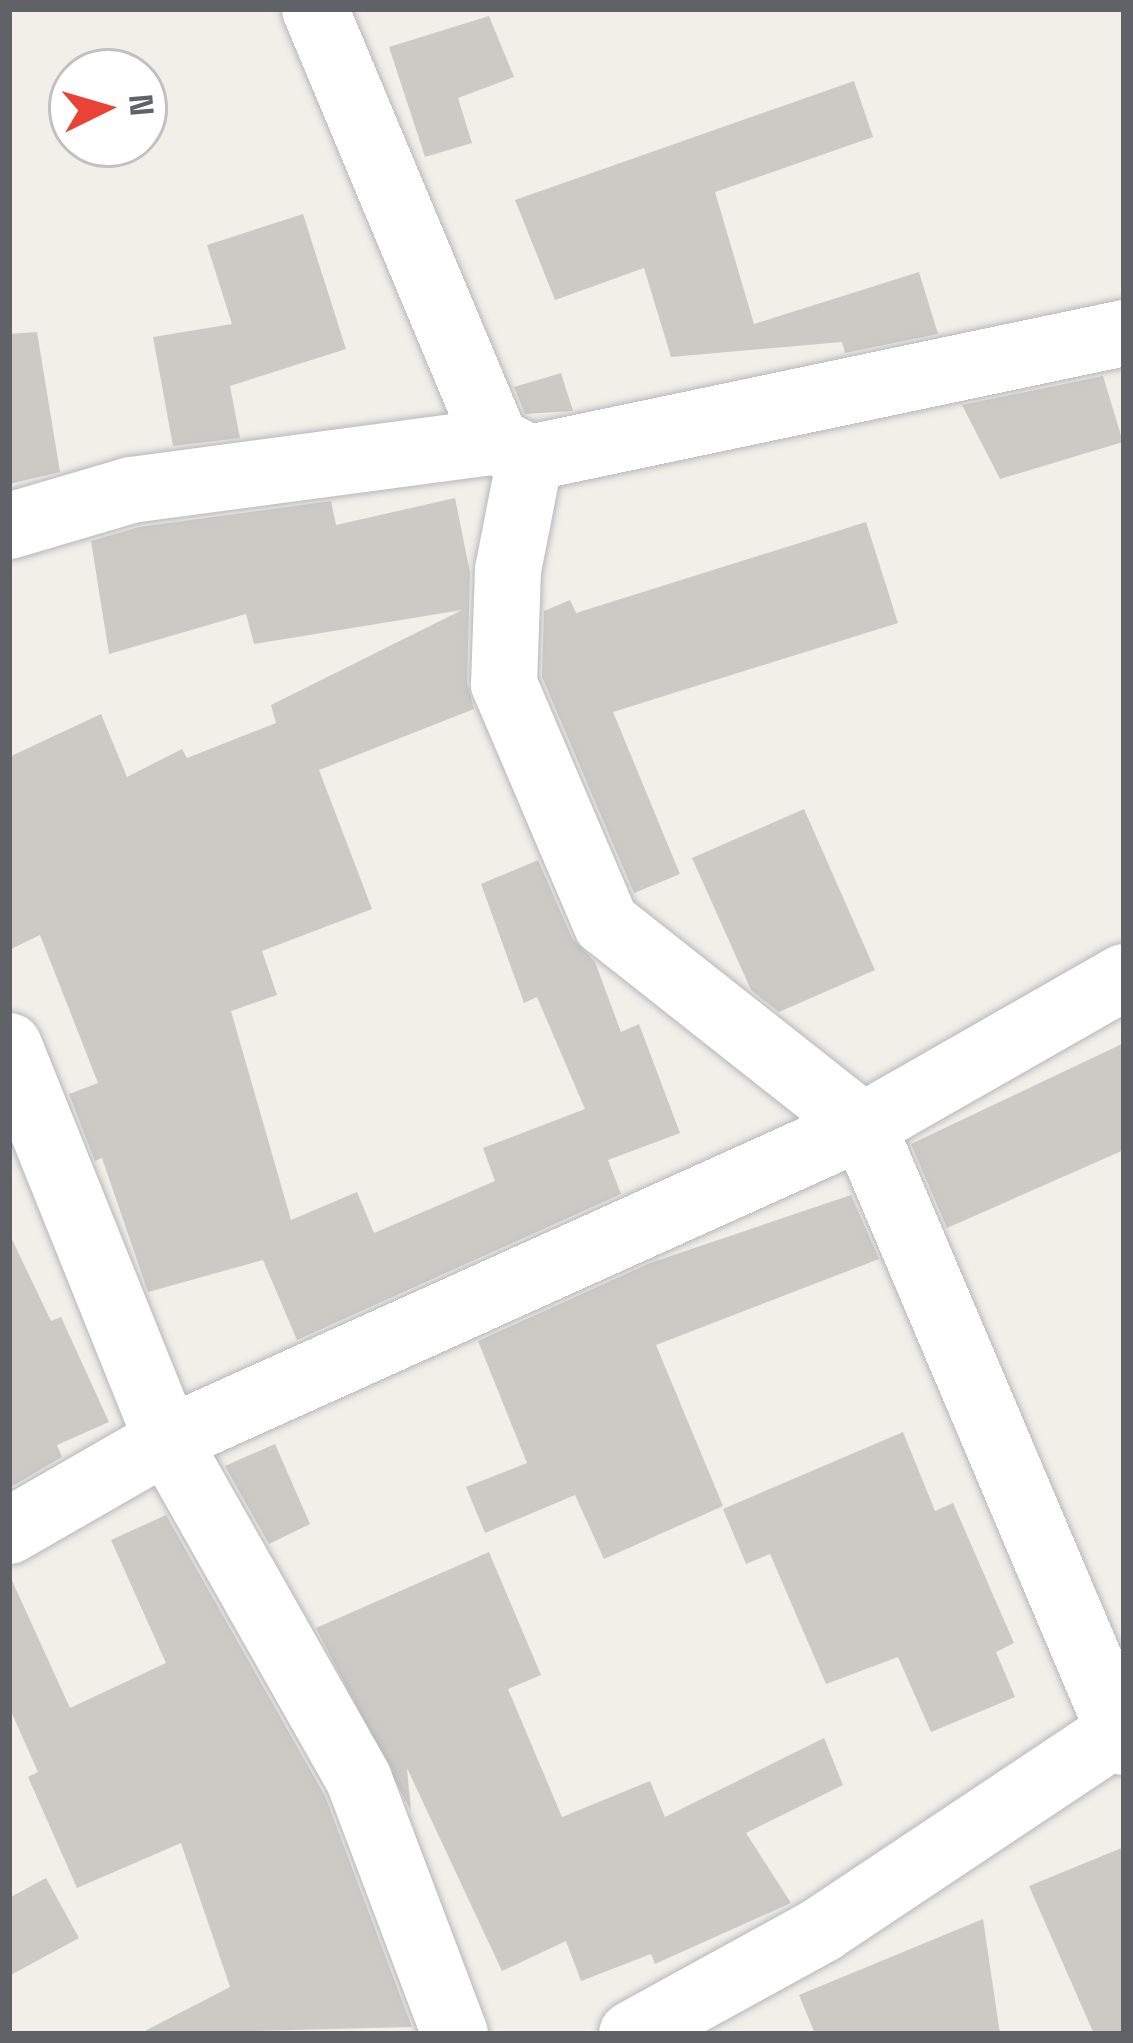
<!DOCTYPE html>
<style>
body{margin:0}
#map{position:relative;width:1133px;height:2043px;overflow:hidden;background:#f1efe8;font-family:"Space Grotesk",sans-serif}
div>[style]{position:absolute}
.building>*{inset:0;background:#cccac5}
.roads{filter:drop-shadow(0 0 3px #b5b8bc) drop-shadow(0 0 3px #b5b8bc)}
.street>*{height:66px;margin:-33px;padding:0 33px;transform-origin:33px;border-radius:33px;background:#fff}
span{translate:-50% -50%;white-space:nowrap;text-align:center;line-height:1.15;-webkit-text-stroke:9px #fff;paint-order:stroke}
.frame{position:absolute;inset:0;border:12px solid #5f6368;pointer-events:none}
.north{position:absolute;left:48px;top:48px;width:120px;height:120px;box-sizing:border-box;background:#fff;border:3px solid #bfc1c3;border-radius:50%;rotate:85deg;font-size:33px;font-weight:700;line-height:48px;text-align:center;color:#5f6368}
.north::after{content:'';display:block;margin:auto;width:42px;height:54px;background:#ea4335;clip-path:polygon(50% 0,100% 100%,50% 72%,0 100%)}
</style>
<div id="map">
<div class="building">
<div style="clip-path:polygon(489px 16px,514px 77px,458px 98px,472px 143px,425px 157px,389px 47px)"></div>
<div style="clip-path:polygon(854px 81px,873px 137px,715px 192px,754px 324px,919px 272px,938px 334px,845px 353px,842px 342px,671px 357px,644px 268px,555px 300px,515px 200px)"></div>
<div style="clip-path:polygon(303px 214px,346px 349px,230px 386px,240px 438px,173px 446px,153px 337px,232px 324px,207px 245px)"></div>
<div style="clip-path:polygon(37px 332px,60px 472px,9px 484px,9px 334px)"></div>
<div style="clip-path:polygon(561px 373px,573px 411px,525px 414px,514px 387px)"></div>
<div style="clip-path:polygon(1103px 376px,1123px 442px,1000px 479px,962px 405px)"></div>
<div style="clip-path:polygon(455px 498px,470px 572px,467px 683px,474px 709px,319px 770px,372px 909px,262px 951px,277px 995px,231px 1011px,291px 1220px,357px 1192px,374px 1233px,495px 1181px,483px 1148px,585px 1109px,537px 997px,524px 1003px,481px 884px,538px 860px,572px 938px,595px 962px,621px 1032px,639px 1024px,680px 1133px,608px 1160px,621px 1194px,297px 1340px,263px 1260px,148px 1292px,102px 1158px,95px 1161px,69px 1094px,98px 1083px,40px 935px,9px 950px,9px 757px,101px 714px,127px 777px,182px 749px,187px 758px,276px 723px,271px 705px,462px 610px,254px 644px,246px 614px,109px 654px,91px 541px,139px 527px,331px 501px,336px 525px)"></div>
<div style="clip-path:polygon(866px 522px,898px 623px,613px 712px,680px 874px,634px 893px,542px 677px,544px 611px,570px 600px,576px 613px)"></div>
<div style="clip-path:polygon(804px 809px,875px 970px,779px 1012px,751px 990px,692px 858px)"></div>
<div style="clip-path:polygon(1124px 1043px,1124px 1150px,947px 1228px,911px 1144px)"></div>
<div style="clip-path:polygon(851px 1195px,879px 1259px,656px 1345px,723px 1506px,604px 1559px,575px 1495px,485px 1533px,466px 1487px,527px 1463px,478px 1341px,650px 1263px)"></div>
<div style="clip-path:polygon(9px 1233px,51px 1321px,61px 1317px,109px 1422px,57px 1445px,62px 1457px,9px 1488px)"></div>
<div style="clip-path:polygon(903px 1432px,935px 1511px,953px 1503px,1014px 1643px,996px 1652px,1015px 1697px,931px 1732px,898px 1657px,826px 1684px,770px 1554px,746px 1564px,723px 1509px)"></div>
<div style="clip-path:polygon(275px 1444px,310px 1524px,269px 1544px,225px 1466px)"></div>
<div style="clip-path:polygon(166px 1515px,325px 1796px,412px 2027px,139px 2034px,230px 1987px,181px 1843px,77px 1888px,28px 1777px,38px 1772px,9px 1707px,9px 1574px,70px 1708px,166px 1663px,111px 1540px)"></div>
<div style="clip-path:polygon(489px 1552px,541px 1675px,508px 1689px,562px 1817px,650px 1781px,665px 1817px,824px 1738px,843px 1785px,746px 1833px,791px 1903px,655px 1964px,651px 1954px,581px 1981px,566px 1941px,502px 1971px,407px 1768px,411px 1811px,316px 1628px)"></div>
<div style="clip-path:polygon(1124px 1847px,1124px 2034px,1094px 2034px,1029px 1886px)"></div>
<div style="clip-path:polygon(46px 1878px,79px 1938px,9px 1976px,9px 1898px)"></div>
<div style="clip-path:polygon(983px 1919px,1000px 2034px,815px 2034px,799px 1995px)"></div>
</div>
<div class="roads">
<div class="street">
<div style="left:315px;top:9px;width:468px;rotate:67.3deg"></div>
<div style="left:496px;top:441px;width:38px;rotate:27deg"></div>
<div style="left:530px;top:458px;width:114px;rotate:101.1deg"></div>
<div style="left:508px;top:570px;width:114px;rotate:92deg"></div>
<div style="left:504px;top:684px;width:260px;rotate:66.9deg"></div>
<div style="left:606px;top:923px;width:328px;rotate:38.3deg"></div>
<div style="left:863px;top:1126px;width:669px;rotate:67.04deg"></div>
<div style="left:530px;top:458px;width:607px;rotate:-11.88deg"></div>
<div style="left:9px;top:526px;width:127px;rotate:-16.4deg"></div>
<div style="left:131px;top:490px;width:368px;rotate:-7.6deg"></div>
<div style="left:9px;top:1046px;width:424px;rotate:68.1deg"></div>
<div style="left:167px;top:1440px;width:390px;rotate:60.5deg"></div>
<div style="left:359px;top:1780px;width:272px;rotate:69.3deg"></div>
<div style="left:9px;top:1531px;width:182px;rotate:-29.9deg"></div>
<div style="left:167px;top:1440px;width:764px;rotate:-24.28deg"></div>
<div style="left:863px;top:1126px;width:301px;rotate:-29.7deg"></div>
<div style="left:632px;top:2034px;width:216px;rotate:-28.8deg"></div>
<div style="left:821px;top:1930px;width:364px;rotate:-33.7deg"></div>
</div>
</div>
<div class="frame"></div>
<div class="north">N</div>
</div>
